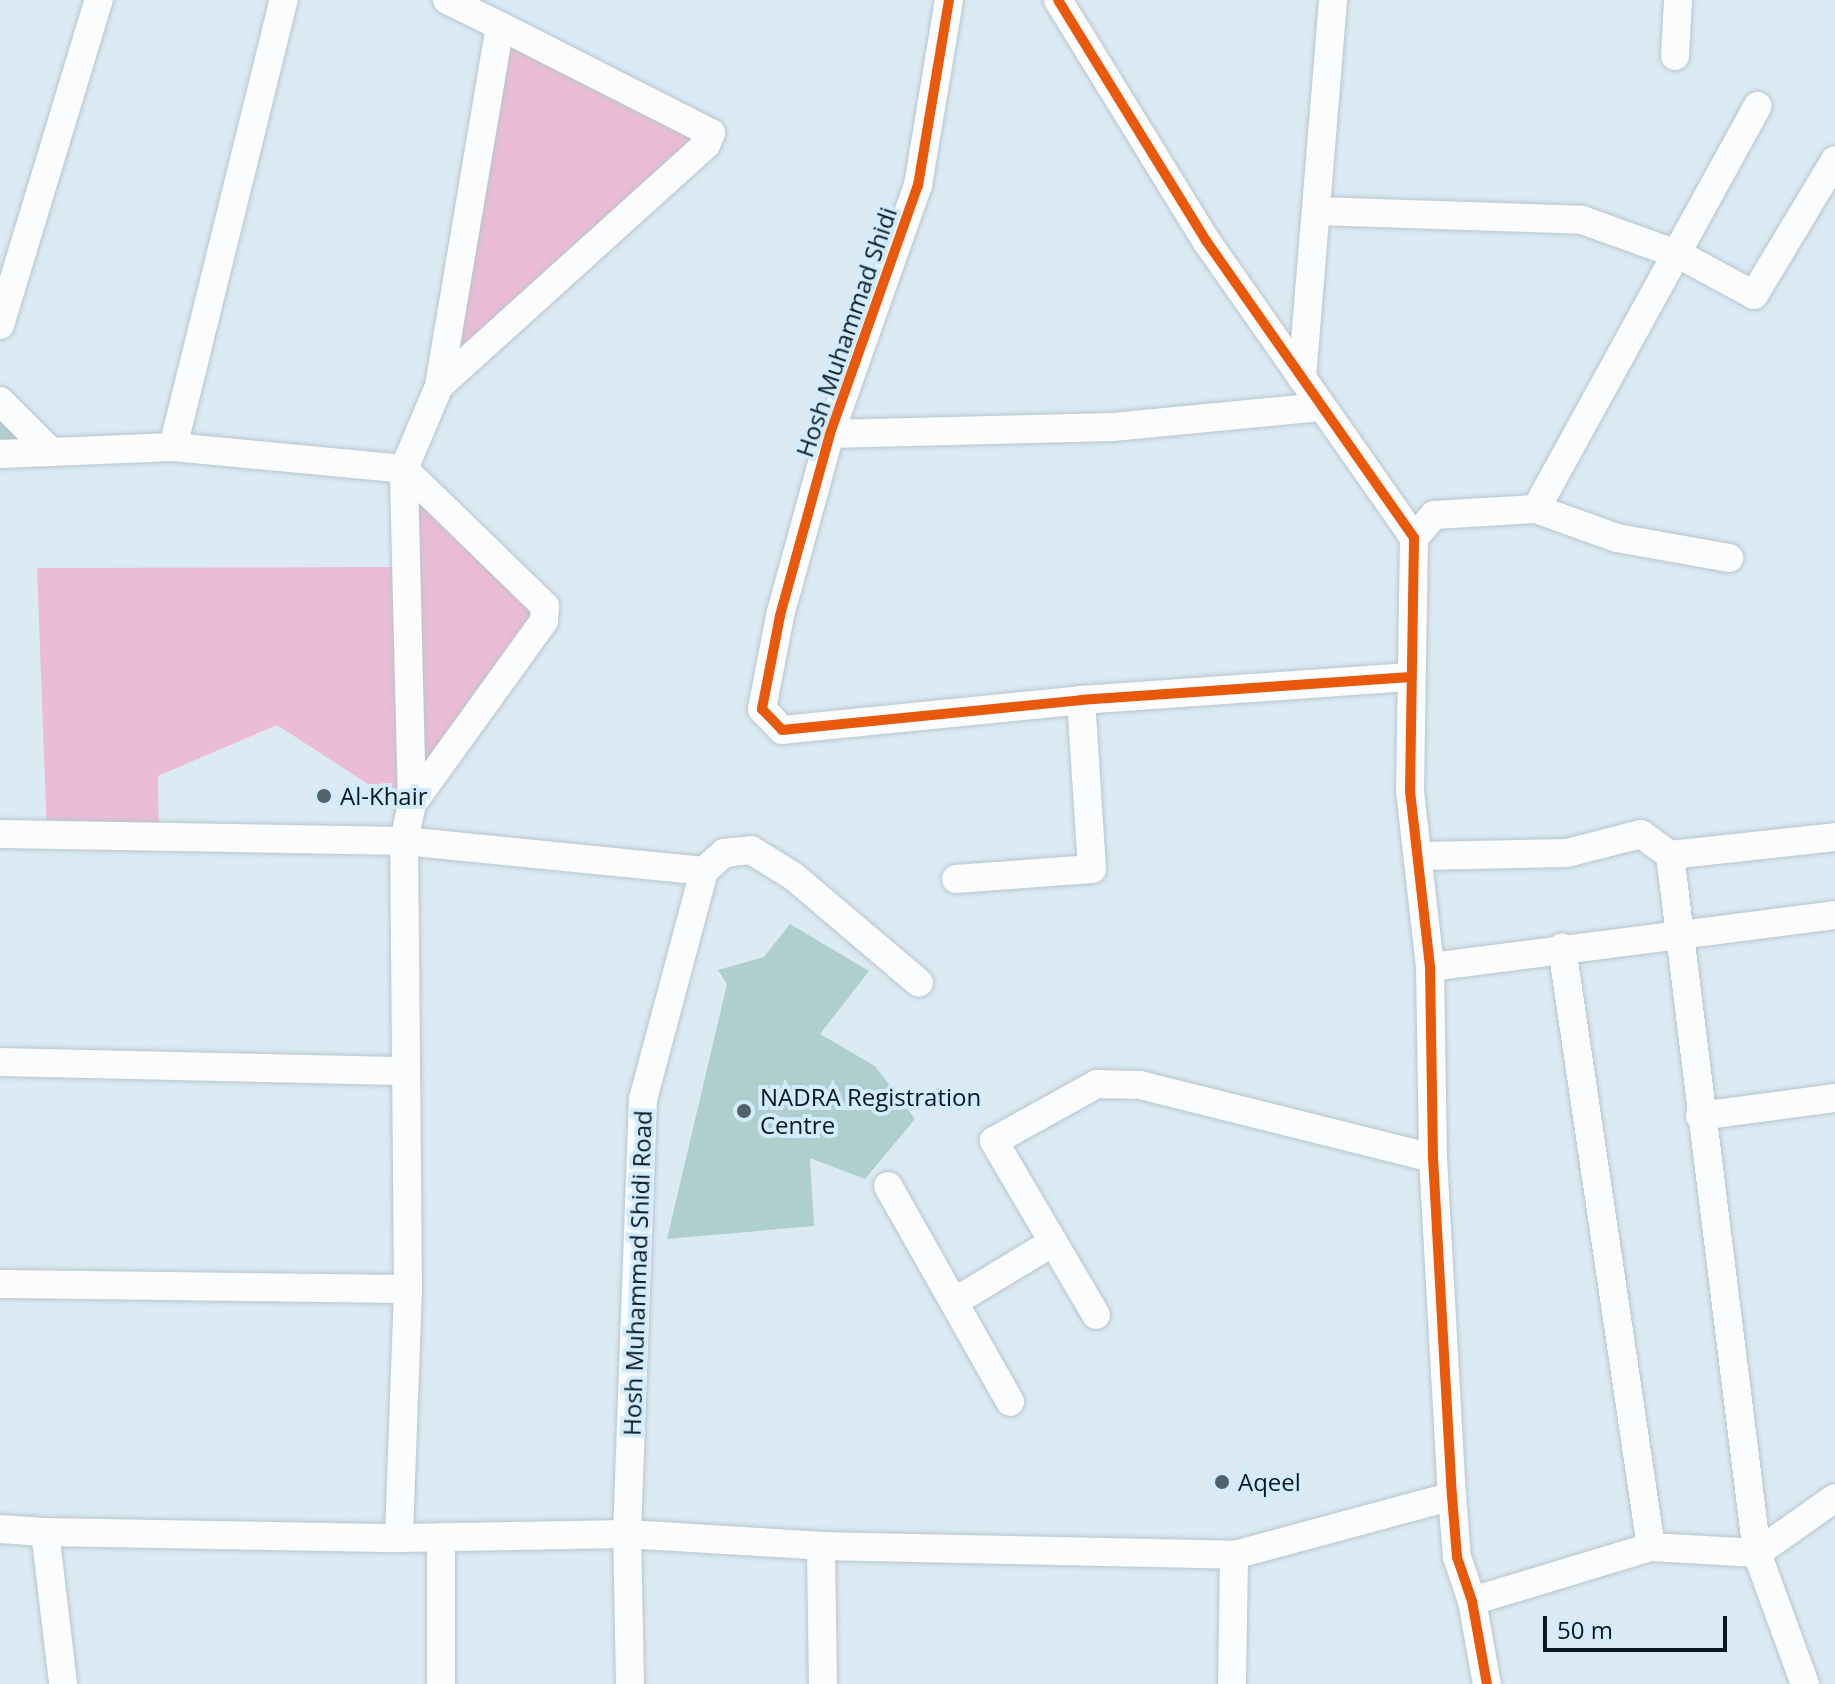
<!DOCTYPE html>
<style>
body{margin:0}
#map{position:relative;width:1835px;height:1684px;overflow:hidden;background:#dceaf3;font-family:"Open Sans",sans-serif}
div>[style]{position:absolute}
.green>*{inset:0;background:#eabcd5}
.building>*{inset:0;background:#afcfce}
.roads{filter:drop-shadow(0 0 2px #b7c5ce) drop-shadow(0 0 2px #b7c5ce)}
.minor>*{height:28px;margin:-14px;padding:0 14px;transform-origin:14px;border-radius:14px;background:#fafcfd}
.cycleway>*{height:10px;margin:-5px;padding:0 5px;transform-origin:5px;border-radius:5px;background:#e8590c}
.dots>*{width:22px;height:22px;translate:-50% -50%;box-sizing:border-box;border:4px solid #d3ecfc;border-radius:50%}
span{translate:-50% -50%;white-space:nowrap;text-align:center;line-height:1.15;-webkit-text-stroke:8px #d3ecfc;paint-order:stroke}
.street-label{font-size:24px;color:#081821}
.poi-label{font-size:24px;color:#081821}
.left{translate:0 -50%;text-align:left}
.scale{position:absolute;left:1543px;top:1616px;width:184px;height:36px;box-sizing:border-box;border:4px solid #081821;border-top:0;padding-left:10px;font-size:24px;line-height:28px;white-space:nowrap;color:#081821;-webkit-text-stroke:6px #d3ecfc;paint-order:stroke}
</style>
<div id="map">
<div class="green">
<div style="clip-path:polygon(500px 26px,711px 133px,439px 386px)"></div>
<div style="clip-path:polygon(404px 469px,545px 606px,411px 791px,385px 795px,277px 725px,158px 776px,159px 837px,47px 835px,37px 568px,406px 567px)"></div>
</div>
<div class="building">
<div style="clip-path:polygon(0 410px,21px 439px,0 439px)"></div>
<div style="clip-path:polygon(790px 924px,869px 971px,820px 1034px,875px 1066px,915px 1119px,865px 1179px,810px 1158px,814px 1226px,667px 1239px,727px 984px,718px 970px,764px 957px)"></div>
</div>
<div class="roads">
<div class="minor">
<div style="left:949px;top:0;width:188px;rotate:99.5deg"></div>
<div style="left:918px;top:185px;width:264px;rotate:109.5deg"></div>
<div style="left:830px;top:434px;width:189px;rotate:105.4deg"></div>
<div style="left:780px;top:616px;width:95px;rotate:101deg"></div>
<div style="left:762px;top:709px;width:29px;rotate:46deg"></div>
<div style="left:782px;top:730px;width:301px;rotate:-5.7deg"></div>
<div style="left:1081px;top:700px;width:329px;rotate:-4deg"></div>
<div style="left:1058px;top:0;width:284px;rotate:58.4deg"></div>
<div style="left:1207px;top:242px;width:361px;rotate:55deg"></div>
<div style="left:1414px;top:538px;width:253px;rotate:90.9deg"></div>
<div style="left:1410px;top:791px;width:177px;rotate:83.5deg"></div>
<div style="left:1430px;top:967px;width:191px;rotate:89.1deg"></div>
<div style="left:1433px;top:1158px;width:339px;rotate:86.8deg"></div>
<div style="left:1452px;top:1496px;width:61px;rotate:85.3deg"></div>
<div style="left:1457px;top:1557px;width:46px;rotate:71.2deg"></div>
<div style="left:1472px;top:1601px;width:84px;rotate:79.8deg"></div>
<div style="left:1675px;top:56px;width:56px;rotate:-86.9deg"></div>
<div style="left:1316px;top:211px;width:266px;rotate:1.9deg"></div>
<div style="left:1582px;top:220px;width:104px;rotate:19.7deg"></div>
<div style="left:1680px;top:255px;width:84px;rotate:28.4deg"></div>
<div style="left:1754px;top:295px;width:157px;rotate:-59deg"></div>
<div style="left:0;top:325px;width:340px;rotate:-73.1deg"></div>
<div style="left:1302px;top:378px;width:379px;rotate:-85.3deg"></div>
<div style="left:439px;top:386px;width:360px;rotate:-42.1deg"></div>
<div style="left:706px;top:145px;width:13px;rotate:-67deg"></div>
<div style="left:711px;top:133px;width:237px;rotate:-153.1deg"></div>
<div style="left:0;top:401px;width:72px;rotate:45deg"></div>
<div style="left:51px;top:452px;width:122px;rotate:-2.3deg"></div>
<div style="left:173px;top:447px;width:461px;rotate:-76.1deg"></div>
<div style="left:830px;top:434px;width:283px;rotate:-1.4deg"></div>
<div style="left:1113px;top:427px;width:209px;rotate:-5.5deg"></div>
<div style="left:173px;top:447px;width:232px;rotate:5.4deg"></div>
<div style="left:404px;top:469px;width:197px;rotate:44.2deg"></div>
<div style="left:545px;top:606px;width:15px;rotate:94deg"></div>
<div style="left:544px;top:621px;width:226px;rotate:125.8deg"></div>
<div style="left:0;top:454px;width:51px;rotate:-2.2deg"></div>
<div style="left:1536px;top:509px;width:460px;rotate:-61.2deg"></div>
<div style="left:1414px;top:538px;width:30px;rotate:-49deg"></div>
<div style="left:1434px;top:515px;width:102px;rotate:-3.4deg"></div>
<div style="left:1536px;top:509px;width:86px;rotate:19.7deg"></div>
<div style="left:1617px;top:538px;width:114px;rotate:10.1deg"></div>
<div style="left:0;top:834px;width:404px;rotate:1deg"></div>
<div style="left:404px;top:841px;width:301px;rotate:5.7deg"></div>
<div style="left:704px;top:871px;width:27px;rotate:-42deg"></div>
<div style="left:724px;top:853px;width:27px;rotate:-6deg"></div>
<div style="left:751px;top:850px;width:49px;rotate:31.8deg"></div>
<div style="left:793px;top:876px;width:165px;rotate:40.3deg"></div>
<div style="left:1670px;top:855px;width:166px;rotate:-6.2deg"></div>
<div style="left:1421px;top:856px;width:146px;rotate:-1.2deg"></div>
<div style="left:1567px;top:853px;width:76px;rotate:-14.4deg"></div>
<div style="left:1641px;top:834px;width:36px;rotate:36deg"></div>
<div style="left:1670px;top:855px;width:703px;rotate:82.9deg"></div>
<div style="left:1757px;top:1553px;width:140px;rotate:69.9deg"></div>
<div style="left:956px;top:879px;width:136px;rotate:-4.2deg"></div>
<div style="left:1092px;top:869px;width:169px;rotate:-93.7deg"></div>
<div style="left:1430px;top:967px;width:408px;rotate:-7.3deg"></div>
<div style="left:0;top:1062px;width:405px;rotate:1.3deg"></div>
<div style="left:1700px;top:1116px;width:136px;rotate:-7.6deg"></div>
<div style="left:888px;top:1186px;width:248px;rotate:60.5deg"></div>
<div style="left:0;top:1284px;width:408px;rotate:0.7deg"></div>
<div style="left:408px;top:1289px;width:249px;rotate:92.1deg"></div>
<div style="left:408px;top:1289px;width:448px;rotate:-90.5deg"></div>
<div style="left:404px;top:841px;width:38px;rotate:-78deg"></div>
<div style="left:412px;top:804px;width:335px;rotate:-91.4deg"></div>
<div style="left:404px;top:469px;width:90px;rotate:-67.1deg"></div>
<div style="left:439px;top:386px;width:365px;rotate:-80.4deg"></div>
<div style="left:500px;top:26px;width:59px;rotate:-153.9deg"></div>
<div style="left:954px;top:1302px;width:116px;rotate:-31.2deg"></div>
<div style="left:1096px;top:1315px;width:202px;rotate:-120.4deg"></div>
<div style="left:994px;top:1141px;width:118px;rotate:-29deg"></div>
<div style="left:1097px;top:1084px;width:43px;rotate:1.3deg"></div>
<div style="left:1140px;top:1085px;width:302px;rotate:14deg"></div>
<div style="left:0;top:1529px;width:45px;rotate:3.8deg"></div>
<div style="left:45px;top:1532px;width:153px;rotate:83.2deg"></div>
<div style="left:45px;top:1532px;width:354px;rotate:1deg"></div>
<div style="left:399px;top:1538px;width:228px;rotate:-1deg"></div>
<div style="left:627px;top:1534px;width:194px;rotate:3.5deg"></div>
<div style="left:821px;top:1546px;width:138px;rotate:89.2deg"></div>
<div style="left:441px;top:1537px;width:147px;rotate:90deg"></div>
<div style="left:821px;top:1546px;width:413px;rotate:1.2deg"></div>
<div style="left:1651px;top:1547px;width:106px;rotate:3.2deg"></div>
<div style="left:1757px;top:1553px;width:95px;rotate:-35.2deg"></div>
<div style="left:1472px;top:1601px;width:187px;rotate:-16.8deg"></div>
<div style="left:1651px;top:1547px;width:606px;rotate:-98.45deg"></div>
<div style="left:630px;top:1684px;width:150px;rotate:-91.1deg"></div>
<div style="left:627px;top:1534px;width:435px;rotate:-87.9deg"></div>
<div style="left:643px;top:1099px;width:236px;rotate:-75deg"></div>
<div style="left:1232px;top:1684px;width:129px;rotate:-89.1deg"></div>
<div style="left:1234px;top:1555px;width:226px;rotate:-15.1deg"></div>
</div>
</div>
<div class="cycleway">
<div style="left:949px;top:0;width:188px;rotate:99.5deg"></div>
<div style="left:918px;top:185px;width:264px;rotate:109.5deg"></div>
<div style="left:830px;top:434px;width:189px;rotate:105.4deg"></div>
<div style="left:780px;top:616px;width:95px;rotate:101deg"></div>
<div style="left:762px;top:709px;width:29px;rotate:46deg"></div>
<div style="left:782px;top:730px;width:301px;rotate:-5.7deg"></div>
<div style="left:1081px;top:700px;width:329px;rotate:-4deg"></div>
<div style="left:1058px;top:0;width:284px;rotate:58.4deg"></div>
<div style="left:1207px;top:242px;width:361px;rotate:55deg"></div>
<div style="left:1414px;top:538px;width:253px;rotate:90.9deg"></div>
<div style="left:1410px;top:791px;width:177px;rotate:83.5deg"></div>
<div style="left:1430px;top:967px;width:191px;rotate:89.1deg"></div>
<div style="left:1433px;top:1158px;width:339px;rotate:86.8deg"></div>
<div style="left:1452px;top:1496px;width:61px;rotate:85.3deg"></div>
<div style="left:1457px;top:1557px;width:46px;rotate:71.2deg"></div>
<div style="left:1472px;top:1601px;width:84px;rotate:79.8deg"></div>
</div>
<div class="dots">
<div style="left:324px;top:796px;background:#52626a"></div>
<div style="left:744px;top:1111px;background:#52626a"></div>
<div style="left:1222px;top:1482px;background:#52626a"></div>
</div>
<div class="street-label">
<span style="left:846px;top:332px;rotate:-71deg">Hosh Muhammad Shidi</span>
<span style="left:637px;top:1273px;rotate:-88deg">Hosh Muhammad Shidi Road</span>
</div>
<div class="poi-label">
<span class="left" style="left:340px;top:796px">Al-Khair</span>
<span class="left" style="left:760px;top:1111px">NADRA Registration<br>Centre</span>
<span class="left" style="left:1238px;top:1482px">Aqeel</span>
</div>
<div class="scale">50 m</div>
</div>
